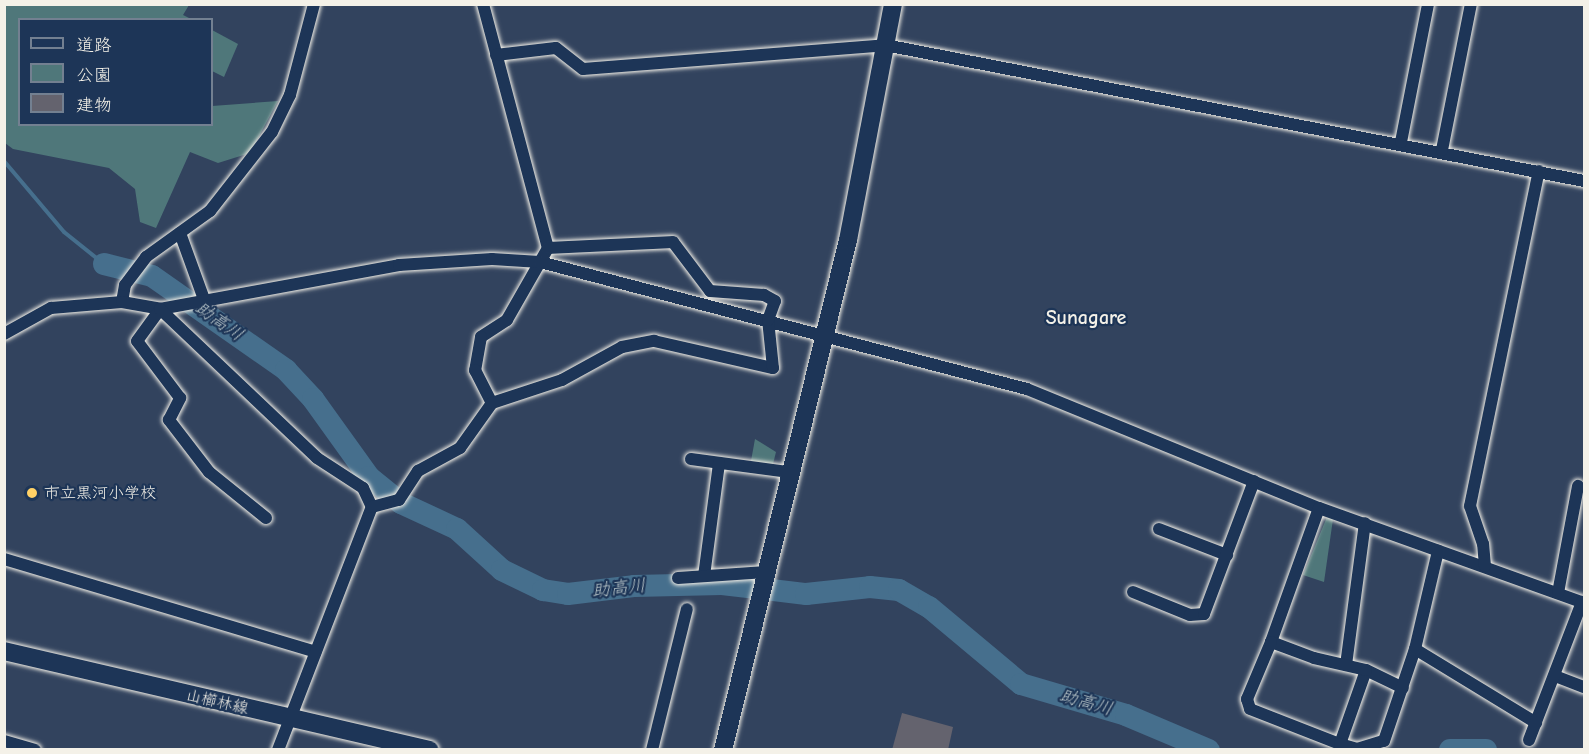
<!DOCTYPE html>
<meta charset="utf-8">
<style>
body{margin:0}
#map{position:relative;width:1589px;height:754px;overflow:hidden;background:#32435e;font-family:"Comic Neue","Klee One",sans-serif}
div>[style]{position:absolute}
.green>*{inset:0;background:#4f777a}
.stream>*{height:4px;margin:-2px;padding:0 2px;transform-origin:2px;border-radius:2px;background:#466f8d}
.river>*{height:22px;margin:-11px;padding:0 11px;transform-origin:11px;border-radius:11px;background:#466f8d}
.building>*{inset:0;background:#64636e}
.roads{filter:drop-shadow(0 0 2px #f4f1e8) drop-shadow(0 0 2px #f4f1e8)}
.street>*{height:12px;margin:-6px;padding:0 6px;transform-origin:6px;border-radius:6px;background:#1d3557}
.secondary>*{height:18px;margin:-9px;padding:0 9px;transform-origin:9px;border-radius:9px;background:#1d3557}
.dots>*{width:16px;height:16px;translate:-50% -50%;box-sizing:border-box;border:3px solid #1d3557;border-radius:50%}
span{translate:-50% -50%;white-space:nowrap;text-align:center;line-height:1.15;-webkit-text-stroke:4.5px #1d3557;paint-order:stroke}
.poi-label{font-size:16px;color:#f4f1e8}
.left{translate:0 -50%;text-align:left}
.street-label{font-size:16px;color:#f4f1e8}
.water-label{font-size:18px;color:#b7c4c8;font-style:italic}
.quarter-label{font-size:20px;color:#f4f1e8;font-weight:700}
.frame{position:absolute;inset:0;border:6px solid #f4f1e8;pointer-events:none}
.legend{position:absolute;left:18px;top:18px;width:195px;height:108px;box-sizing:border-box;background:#1d3557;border:2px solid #738091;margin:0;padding:8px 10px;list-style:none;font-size:18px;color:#f4f1e8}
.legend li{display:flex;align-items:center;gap:12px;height:30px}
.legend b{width:30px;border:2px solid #738091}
</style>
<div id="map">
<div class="green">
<div style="clip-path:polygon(5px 5px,189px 5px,183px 15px,191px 19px,20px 20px,20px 124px,212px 124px,212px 106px,278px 101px,250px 153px,218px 163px,190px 152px,156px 228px,140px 222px,135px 189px,109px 168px,13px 149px,5px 143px)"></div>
<div style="clip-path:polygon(212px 30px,238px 44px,224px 77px,212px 71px)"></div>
<div style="clip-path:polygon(755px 439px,776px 452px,773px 464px,751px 461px)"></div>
<div style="clip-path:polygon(1327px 517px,1333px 519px,1324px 582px,1303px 575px)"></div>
</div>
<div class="stream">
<div style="left:4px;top:161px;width:93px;rotate:49.8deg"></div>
<div style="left:64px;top:232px;width:51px;rotate:38.7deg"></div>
</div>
<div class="river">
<div style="left:104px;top:264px;width:49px;rotate:14deg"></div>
<div style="left:152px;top:276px;width:164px;rotate:35deg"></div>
<div style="left:286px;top:370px;width:40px;rotate:47deg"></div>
<div style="left:313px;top:399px;width:96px;rotate:54.3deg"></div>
<div style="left:369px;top:477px;width:41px;rotate:39.1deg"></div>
<div style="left:401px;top:503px;width:62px;rotate:24.9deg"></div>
<div style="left:457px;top:529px;width:61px;rotate:42.3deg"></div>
<div style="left:502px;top:570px;width:46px;rotate:26deg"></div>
<div style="left:543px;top:590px;width:25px;rotate:9deg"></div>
<div style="left:568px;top:594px;width:66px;rotate:-6.9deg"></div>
<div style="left:634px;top:586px;width:88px;rotate:-1.3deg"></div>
<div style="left:722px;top:584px;width:85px;rotate:6.8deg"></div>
<div style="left:806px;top:594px;width:64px;rotate:-6.2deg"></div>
<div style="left:870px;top:587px;width:29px;rotate:6deg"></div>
<div style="left:899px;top:590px;width:34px;rotate:30deg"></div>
<div style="left:929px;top:607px;width:120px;rotate:39.9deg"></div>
<div style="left:1021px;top:684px;width:109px;rotate:16.4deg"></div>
<div style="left:1126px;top:715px;width:90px;rotate:22.9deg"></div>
<div style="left:1450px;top:750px;width:36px"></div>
</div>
<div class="building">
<div style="clip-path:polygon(902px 713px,953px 727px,948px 750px,892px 750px)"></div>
</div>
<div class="roads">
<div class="street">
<div style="left:483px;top:4px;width:253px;rotate:75.1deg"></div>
<div style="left:548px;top:248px;width:83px;rotate:119.7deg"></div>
<div style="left:507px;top:320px;width:31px;rotate:147deg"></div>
<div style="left:481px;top:337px;width:34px;rotate:100deg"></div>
<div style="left:475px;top:370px;width:37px;rotate:63deg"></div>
<div style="left:496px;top:55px;width:60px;rotate:-6.7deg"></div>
<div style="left:556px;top:48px;width:34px;rotate:38deg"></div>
<div style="left:583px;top:69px;width:303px;rotate:-4.5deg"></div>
<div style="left:885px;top:45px;width:712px;rotate:11.01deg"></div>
<div style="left:1401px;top:142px;width:141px;rotate:-78.9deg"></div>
<div style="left:1442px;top:150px;width:149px;rotate:-78.8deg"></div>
<div style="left:180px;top:233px;width:73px;rotate:70.1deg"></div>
<div style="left:122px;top:302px;width:17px;rotate:-80deg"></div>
<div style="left:125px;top:285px;width:35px;rotate:-53deg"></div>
<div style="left:146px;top:257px;width:79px;rotate:-35.7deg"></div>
<div style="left:210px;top:211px;width:100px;rotate:-51.9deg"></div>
<div style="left:272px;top:132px;width:41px;rotate:-64.1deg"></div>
<div style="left:290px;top:95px;width:94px;rotate:-75.2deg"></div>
<div style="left:4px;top:334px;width:54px;rotate:-29deg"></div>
<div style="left:51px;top:308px;width:71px;rotate:-4.8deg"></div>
<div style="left:122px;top:302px;width:39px;rotate:10deg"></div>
<div style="left:160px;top:309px;width:243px;rotate:-10.4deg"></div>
<div style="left:399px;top:265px;width:93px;rotate:-3.7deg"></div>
<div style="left:492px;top:259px;width:48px;rotate:3.6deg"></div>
<div style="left:540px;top:262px;width:503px;rotate:14.62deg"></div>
<div style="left:1027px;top:389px;width:315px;rotate:22.2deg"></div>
<div style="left:1319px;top:508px;width:282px;rotate:19.7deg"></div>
<div style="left:691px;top:459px;width:99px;rotate:7.6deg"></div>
<div style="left:266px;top:518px;width:73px;rotate:-141.1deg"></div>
<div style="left:209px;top:472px;width:66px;rotate:-127.6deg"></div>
<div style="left:169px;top:420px;width:25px;rotate:-63deg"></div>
<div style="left:180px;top:398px;width:71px;rotate:-127deg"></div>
<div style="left:137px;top:341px;width:39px;rotate:-54deg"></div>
<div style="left:160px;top:309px;width:216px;rotate:43.5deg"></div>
<div style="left:317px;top:458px;width:55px;rotate:33.1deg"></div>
<div style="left:363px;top:488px;width:21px;rotate:65deg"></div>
<div style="left:1159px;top:529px;width:73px;rotate:20.9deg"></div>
<div style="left:4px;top:559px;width:325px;rotate:16.6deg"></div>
<div style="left:1485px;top:566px;width:22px;rotate:-95deg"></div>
<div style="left:1483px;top:544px;width:40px;rotate:-108.9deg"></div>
<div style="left:1470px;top:506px;width:342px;rotate:-78.4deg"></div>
<div style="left:704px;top:576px;width:114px;rotate:-82.4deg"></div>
<div style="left:678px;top:578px;width:88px;rotate:-3.9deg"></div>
<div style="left:1133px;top:592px;width:61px;rotate:22deg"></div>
<div style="left:1190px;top:615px;width:14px;rotate:-4deg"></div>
<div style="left:1204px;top:614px;width:142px;rotate:-69.4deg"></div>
<div style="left:1558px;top:593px;width:109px;rotate:-79.4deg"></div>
<div style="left:1271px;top:642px;width:142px;rotate:-70.3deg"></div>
<div style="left:1415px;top:649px;width:142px;rotate:31.4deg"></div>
<div style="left:1346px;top:665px;width:143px;rotate:-82.4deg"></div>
<div style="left:1366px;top:670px;width:41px;rotate:25.9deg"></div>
<div style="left:1555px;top:676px;width:31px;rotate:21deg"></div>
<div style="left:1529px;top:740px;width:148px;rotate:-69deg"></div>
<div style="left:4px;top:741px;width:32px;rotate:16deg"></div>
<div style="left:1340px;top:744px;width:78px;rotate:-70.6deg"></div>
<div style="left:1366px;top:670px;width:53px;rotate:-167deg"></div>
<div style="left:1314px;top:658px;width:46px;rotate:-159.6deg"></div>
<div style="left:1271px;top:642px;width:62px;rotate:112.8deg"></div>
<div style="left:1247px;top:699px;width:10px;rotate:73deg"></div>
<div style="left:1250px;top:709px;width:97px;rotate:21.3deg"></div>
<div style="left:1340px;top:744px;width:18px;rotate:16deg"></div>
<div style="left:1357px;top:749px;width:28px;rotate:-17deg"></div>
<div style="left:1384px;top:741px;width:97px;rotate:-71.4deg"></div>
<div style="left:1415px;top:649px;width:101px;rotate:-76.8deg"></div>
<div style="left:278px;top:750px;width:261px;rotate:-68.9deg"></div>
<div style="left:372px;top:507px;width:28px;rotate:-15deg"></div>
<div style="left:399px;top:500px;width:35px;rotate:-57deg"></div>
<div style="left:418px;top:471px;width:48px;rotate:-28.7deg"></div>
<div style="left:460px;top:448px;width:55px;rotate:-54.6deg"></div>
<div style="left:492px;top:403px;width:74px;rotate:-18.2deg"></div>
<div style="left:562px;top:380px;width:68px;rotate:-28.8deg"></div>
<div style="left:622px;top:347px;width:33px;rotate:-11deg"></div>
<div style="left:654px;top:341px;width:122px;rotate:12.8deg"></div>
<div style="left:773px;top:368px;width:48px;rotate:-95.9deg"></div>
<div style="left:768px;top:320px;width:20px;rotate:-70deg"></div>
<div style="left:775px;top:301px;width:13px;rotate:-151deg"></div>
<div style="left:764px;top:295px;width:54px;rotate:-175.8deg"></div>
<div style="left:710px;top:291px;width:61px;rotate:-127.1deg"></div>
<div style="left:673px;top:242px;width:125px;rotate:177.3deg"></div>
<div style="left:652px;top:750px;width:145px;rotate:-76.1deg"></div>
</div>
<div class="secondary">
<div style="left:4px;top:651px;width:437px;rotate:13.1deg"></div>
<div style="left:723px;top:750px;width:525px;rotate:-76.23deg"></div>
<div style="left:848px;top:240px;width:240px;rotate:-79.2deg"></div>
</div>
</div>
<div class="dots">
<div style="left:32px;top:493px;background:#ffd166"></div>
</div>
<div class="poi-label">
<span class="left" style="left:44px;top:493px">市立黒河小学校</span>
</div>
<div class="street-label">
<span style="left:217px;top:702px;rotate:13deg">山櫛林線</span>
</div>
<div class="water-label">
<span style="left:219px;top:322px;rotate:35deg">助高川</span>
<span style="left:619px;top:589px;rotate:-6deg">助高川</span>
<span style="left:1086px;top:703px;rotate:16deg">助高川</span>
</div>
<div class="quarter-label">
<span style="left:1086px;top:317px">Sunagare</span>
</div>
<div class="frame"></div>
<ul class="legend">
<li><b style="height:8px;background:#1d3557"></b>道路</li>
<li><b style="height:16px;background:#4f777a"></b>公園</li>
<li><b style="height:16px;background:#64636e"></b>建物</li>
</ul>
</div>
